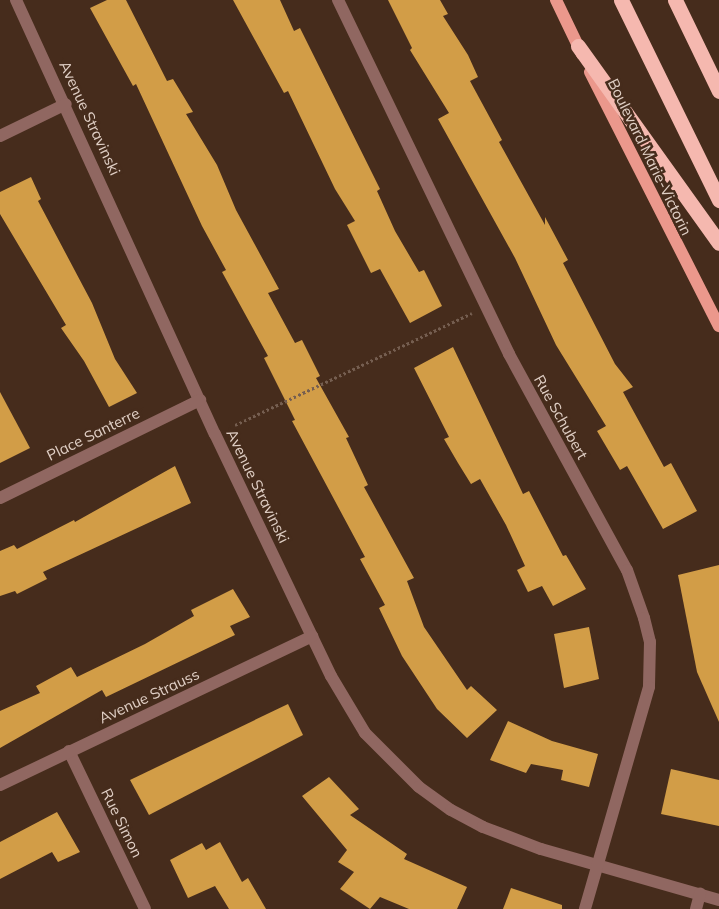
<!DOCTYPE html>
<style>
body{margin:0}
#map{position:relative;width:719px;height:909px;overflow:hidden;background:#462c1c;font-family:Mulish,sans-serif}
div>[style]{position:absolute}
.building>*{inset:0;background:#d29d47}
.path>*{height:3px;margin-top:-1.5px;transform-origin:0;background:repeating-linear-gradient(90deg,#755e50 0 2.5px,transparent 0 5px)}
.minor>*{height:12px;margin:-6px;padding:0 6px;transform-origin:6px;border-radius:6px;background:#906761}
.major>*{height:12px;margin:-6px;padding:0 6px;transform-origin:6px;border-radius:6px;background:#eb988c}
.highway>*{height:15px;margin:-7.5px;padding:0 7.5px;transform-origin:7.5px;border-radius:7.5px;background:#f5b8af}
span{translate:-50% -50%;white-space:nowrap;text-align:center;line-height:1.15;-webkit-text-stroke:5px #462c1c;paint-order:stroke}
.street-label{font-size:15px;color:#e1d0c6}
</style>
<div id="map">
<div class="building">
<div style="clip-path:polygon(107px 0,126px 0,167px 81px,173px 79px,193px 112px,186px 114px,217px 165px,236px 210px,279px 289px,268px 293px,295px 343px,302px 340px,320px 376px,316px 378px,349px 437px,346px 438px,368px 485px,364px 487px,414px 578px,407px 581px,424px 627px,467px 690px,471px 686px,497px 710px,467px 738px,437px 709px,402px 656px,379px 608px,385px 605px,360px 559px,365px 557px,292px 421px,295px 420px,264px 358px,268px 356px,222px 272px,226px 270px,202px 226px,136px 84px,133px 86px,90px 8px)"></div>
<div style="clip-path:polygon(233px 0,280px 0,294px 31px,300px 28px,380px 189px,377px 191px,395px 231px,419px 272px,424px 270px,442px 306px,410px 323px,380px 269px,371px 273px,347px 225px,355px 221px,335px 189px,288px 91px,284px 93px)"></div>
<div style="clip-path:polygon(388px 0,440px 0,448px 14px,443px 16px,468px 55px,478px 77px,470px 81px,502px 140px,499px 142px,545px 225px,545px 217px,568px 260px,563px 263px,615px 364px,633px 387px,623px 392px,664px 467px,671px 463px,697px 511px,663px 529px,627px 466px,620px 470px,597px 431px,606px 426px,556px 345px,515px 258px,438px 119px,449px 113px,410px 50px,412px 48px)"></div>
<div style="clip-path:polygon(31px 177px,41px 199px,38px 201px,92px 303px,115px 359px,137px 393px,109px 407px,84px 361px,61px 328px,66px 325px,0 214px,0 192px)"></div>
<div style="clip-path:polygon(453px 347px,523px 494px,529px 491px,563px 556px,566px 555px,586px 589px,553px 606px,542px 586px,528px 592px,517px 570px,525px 566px,506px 525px,480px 479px,471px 484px,458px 463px,444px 439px,449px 437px,414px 368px)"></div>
<div style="clip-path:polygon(0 392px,30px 448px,0 463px)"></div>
<div style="clip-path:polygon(175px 466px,191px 503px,43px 572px,47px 579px,17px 594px,15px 591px,0 596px,0 551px,14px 545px,17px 549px,74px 520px,75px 522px)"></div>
<div style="clip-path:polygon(719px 565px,719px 722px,697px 672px,678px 575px)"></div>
<div style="clip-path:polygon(233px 589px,250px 617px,230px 626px,235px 635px,106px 697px,102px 690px,0 748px,0 711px,40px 693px,36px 686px,71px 667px,77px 677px,145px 644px,194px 616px,191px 610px)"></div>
<div style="clip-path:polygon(589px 627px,599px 679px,564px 688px,554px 634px)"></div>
<div style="clip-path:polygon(288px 704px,303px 735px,149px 815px,130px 780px)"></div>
<div style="clip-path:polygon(508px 721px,552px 741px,598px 754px,589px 787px,561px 780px,563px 770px,531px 764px,526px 773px,490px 760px)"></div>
<div style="clip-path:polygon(671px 769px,719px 780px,719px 826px,661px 814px)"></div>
<div style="clip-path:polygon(329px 777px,359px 809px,350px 815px,407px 854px,404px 859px,467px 887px,457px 909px,409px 909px,380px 897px,370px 909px,340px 889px,354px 872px,338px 862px,347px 850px,302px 796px)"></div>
<div style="clip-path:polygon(57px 812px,80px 852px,58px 862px,52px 852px,0 879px,0 842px)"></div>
<div style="clip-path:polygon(220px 842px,242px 882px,248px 878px,266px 909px,229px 909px,215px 886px,188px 898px,170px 860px,202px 843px,206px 850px)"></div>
<div style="clip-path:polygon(511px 888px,562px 905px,562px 909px,503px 909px)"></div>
</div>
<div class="path">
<div style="left:235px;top:425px;width:262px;rotate:-25.3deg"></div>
</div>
<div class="minor">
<div style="left:16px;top:0;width:477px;rotate:65.4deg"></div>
<div style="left:215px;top:434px;width:268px;rotate:64.4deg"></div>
<div style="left:331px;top:676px;width:66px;rotate:59.2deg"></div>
<div style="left:365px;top:733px;width:76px;rotate:45deg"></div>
<div style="left:419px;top:787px;width:39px;rotate:36deg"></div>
<div style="left:451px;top:810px;width:36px;rotate:28deg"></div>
<div style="left:483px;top:827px;width:62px;rotate:20.8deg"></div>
<div style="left:541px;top:849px;width:185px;rotate:16deg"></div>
<div style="left:338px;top:0;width:393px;rotate:64.2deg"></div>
<div style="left:509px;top:354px;width:246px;rotate:61.4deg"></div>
<div style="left:627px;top:570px;width:51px;rotate:70.5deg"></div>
<div style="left:644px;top:618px;width:25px;rotate:76deg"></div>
<div style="left:650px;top:642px;width:45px;rotate:91.3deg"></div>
<div style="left:649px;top:687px;width:231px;rotate:106.1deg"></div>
<div style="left:0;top:136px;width:73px;rotate:-25.9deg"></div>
<div style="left:0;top:498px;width:223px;rotate:-26.1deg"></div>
<div style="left:69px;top:751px;width:175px;rotate:64.3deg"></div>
<div style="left:0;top:785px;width:346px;rotate:-25.5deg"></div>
<div style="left:696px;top:909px;width:16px;rotate:-75deg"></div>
</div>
<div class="major">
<div style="left:556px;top:0;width:60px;rotate:64.3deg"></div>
<div style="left:590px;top:72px;width:285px;rotate:63.1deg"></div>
</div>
<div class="highway">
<div style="left:621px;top:0;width:223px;rotate:63.9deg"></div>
<div style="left:675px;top:0;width:101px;rotate:64.2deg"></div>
<div style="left:578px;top:46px;width:242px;rotate:54.4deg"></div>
</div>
<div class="street-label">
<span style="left:90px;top:118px;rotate:65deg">Avenue Stravinski</span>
<span style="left:650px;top:157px;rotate:64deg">Boulevard Marie-Victorin</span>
<span style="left:561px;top:417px;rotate:61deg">Rue Schubert</span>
<span style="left:93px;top:434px;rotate:-26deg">Place Santerre</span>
<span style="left:258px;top:486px;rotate:64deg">Avenue Stravinski</span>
<span style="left:149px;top:696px;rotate:-25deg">Avenue Strauss</span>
<span style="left:122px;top:823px;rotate:64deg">Rue Simon</span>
</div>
</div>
